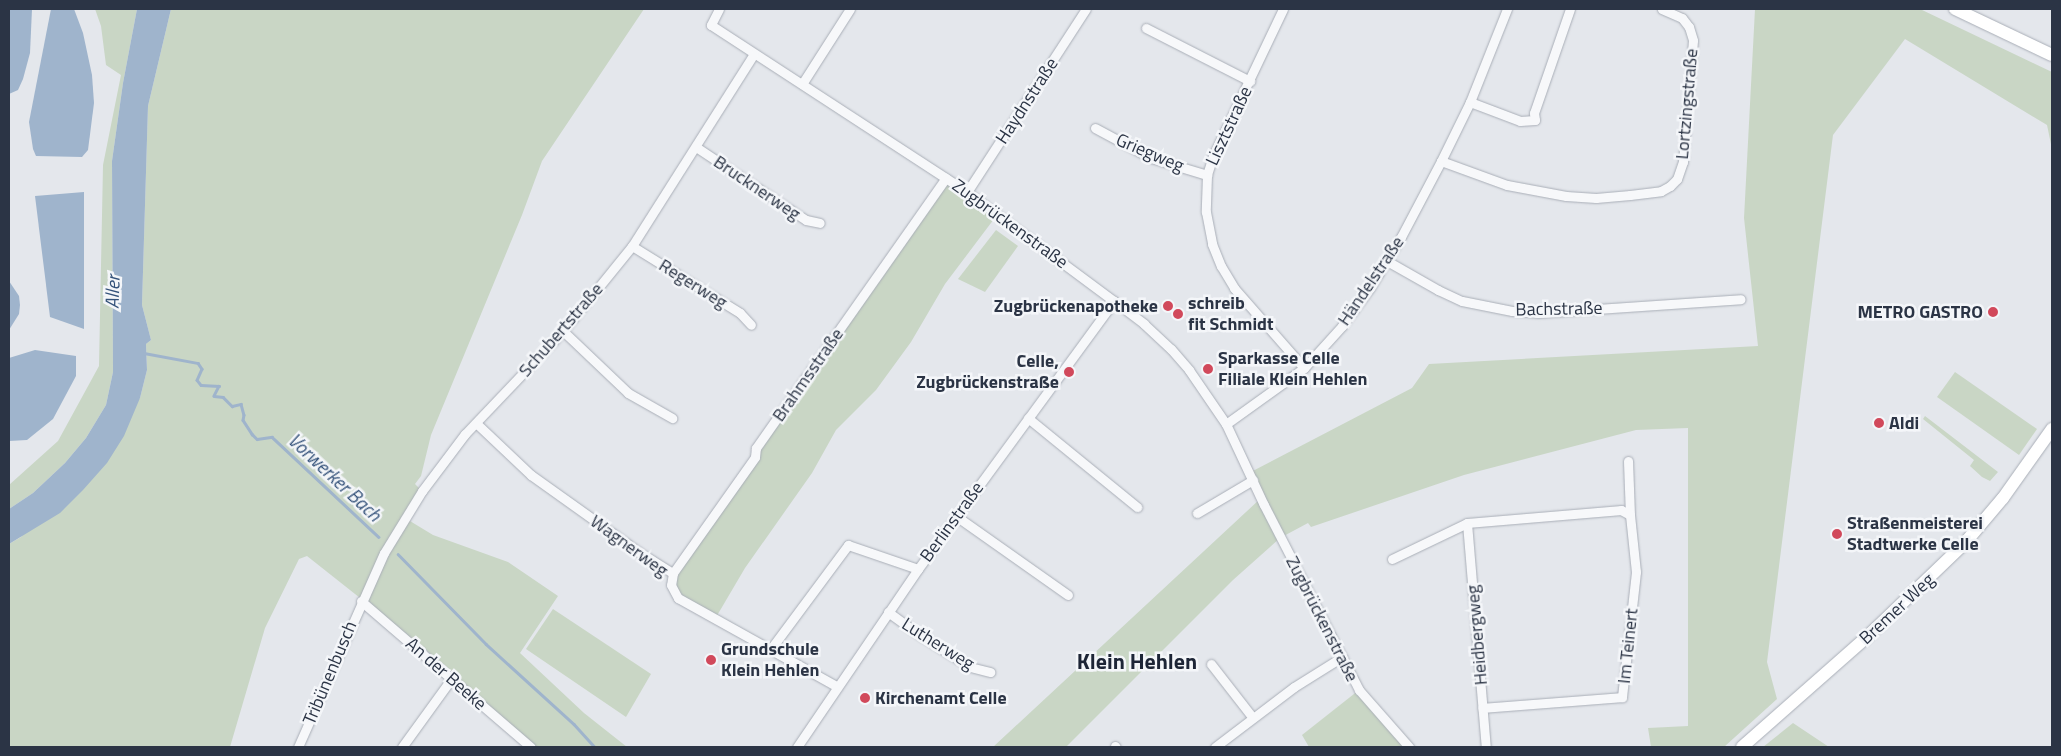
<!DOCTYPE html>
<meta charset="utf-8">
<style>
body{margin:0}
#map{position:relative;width:2061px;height:756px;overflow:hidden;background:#e4e7ec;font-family:"Titillium Web",sans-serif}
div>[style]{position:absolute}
.green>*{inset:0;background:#c9d6c5}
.water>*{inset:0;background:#9fb4cc}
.stream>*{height:2.5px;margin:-1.25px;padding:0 1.25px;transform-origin:1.25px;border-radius:1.25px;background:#9fb4cc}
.roads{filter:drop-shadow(0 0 1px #a9aeb7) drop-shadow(0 0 1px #a9aeb7)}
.minor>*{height:9px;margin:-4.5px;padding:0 4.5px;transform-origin:4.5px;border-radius:4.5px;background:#f7f8fa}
.secondary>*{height:12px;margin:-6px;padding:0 6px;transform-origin:6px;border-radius:6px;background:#fff}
.dots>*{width:14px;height:14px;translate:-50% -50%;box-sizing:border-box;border:2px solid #f4f6f9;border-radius:50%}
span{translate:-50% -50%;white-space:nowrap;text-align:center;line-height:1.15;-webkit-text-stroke:5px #f4f6f9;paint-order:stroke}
.street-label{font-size:18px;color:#2b3445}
.poi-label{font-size:18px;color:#2b3445;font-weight:700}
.left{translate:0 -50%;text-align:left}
.right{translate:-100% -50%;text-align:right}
.water-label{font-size:19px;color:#34527a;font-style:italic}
.district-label{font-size:22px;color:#1d2536;font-weight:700}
.frame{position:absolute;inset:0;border:10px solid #2b3445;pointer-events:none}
</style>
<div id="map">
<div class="green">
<div style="clip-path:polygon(95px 9px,137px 9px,123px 83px,112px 161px,113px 372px,106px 405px,86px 438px,65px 463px,33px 493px,9px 509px,9px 485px,58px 441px,99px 366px,103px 165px,121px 75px,106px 65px,101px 26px)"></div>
<div style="clip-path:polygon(171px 9px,644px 9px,542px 161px,522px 215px,431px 435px,421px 476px,415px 484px,422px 491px,405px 518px,433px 535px,508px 562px,558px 596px,520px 653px,584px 713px,627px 747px,531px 747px,446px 666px,307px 556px,299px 559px,265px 628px,230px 747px,9px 747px,9px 544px,21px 537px,140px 398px,147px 370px,146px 344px,151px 340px,142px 305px,148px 106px)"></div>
<div style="clip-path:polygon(1755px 9px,1920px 9px,2052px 72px,2052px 149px,2047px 125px,1905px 39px,1833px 135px,1767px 662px,1777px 699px,1724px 747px,1651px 747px,1648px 728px,1688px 726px,1688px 428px,1636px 430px,1464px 475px,1311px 527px,1308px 523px,1280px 538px,1233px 580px,1066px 747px,993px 747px,1260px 499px,1247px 474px,1412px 388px,1429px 364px,1758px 346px,1744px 218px)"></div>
<div style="clip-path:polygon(946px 178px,997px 215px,945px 284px,911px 342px,876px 390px,836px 430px,812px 473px,745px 568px,715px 619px,678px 598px,673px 573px)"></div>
<div style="clip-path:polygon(996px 230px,1018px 246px,985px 292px,958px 279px)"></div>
<div style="clip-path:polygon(1955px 372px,2037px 429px,2019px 455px,1937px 397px)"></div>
<div style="clip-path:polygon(1925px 416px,1998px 472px,1990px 481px,1982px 477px,1970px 466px,1974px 460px,1923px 419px)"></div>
<div style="clip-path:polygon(553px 609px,651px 674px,626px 717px,526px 649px)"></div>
<div style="clip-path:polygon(1359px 690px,1404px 747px,1309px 747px,1302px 735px)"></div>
<div style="clip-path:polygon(1793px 723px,1829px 747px,1763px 747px)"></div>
</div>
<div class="water">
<div style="clip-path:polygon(9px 9px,32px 9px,30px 53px,23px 79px,18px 90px,9px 94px)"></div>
<div style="clip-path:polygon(51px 9px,74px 9px,83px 33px,92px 75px,94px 103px,88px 150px,82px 157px,36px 156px,33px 149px,29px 122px)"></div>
<div style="clip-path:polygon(137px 9px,171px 9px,148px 106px,142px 305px,151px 340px,146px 344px,147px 370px,140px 398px,124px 436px,107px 463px,83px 490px,60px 513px,9px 544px,9px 509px,33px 493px,65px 463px,86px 438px,106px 405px,113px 372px,112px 161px,123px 83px)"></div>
<div style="clip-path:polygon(84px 192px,84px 329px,50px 317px,35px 196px)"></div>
<div style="clip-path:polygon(9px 281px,19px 296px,20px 305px,19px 314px,9px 330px)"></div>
<div style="clip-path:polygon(35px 350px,76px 356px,76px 376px,53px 419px,27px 440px,9px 441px,9px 358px)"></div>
</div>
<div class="stream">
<div style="left:144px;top:353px;width:55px;rotate:10.5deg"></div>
<div style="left:198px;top:363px;width:7px;rotate:56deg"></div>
<div style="left:202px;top:369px;width:12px;rotate:114deg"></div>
<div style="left:197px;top:380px;width:6px;rotate:51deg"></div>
<div style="left:201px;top:385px;width:18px;rotate:3deg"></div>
<div style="left:219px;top:386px;width:11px;rotate:117deg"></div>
<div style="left:214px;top:396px;width:9px;rotate:6deg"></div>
<div style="left:223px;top:397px;width:13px;rotate:45deg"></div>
<div style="left:232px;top:406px;width:9px;rotate:-13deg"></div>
<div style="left:241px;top:404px;width:11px;rotate:75deg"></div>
<div style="left:244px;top:415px;width:5px;rotate:101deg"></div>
<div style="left:243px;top:420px;width:17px;rotate:57deg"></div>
<div style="left:252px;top:434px;width:7px;rotate:45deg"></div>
<div style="left:257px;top:439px;width:15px;rotate:-8deg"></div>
<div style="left:272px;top:437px;width:146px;rotate:43.1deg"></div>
<div style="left:398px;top:554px;width:126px;rotate:45.6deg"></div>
<div style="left:486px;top:644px;width:119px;rotate:42.3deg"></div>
<div style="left:574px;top:724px;width:31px;rotate:48deg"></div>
</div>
<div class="roads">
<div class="minor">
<div style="left:719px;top:9px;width:18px;rotate:117deg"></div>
<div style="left:711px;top:25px;width:306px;rotate:33.1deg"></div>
<div style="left:967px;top:192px;width:183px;rotate:36.6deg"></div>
<div style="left:1114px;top:301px;width:38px;rotate:37deg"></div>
<div style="left:1144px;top:324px;width:37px;rotate:43deg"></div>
<div style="left:1171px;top:349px;width:28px;rotate:49deg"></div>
<div style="left:1189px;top:370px;width:65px;rotate:55.6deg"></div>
<div style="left:1226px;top:424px;width:89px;rotate:64.9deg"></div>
<div style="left:1264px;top:505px;width:208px;rotate:62.8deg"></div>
<div style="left:1359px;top:690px;width:76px;rotate:48.7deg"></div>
<div style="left:1283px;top:9px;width:163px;rotate:115.5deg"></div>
<div style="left:1213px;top:156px;width:20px;rotate:108deg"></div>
<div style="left:1207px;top:175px;width:37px;rotate:92deg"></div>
<div style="left:1206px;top:212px;width:33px;rotate:79deg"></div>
<div style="left:1212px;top:244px;width:24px;rotate:68deg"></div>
<div style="left:1221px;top:266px;width:26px;rotate:59deg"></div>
<div style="left:1234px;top:288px;width:106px;rotate:48.8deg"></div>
<div style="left:1146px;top:28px;width:117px;rotate:27deg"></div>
<div style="left:802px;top:84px;width:89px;rotate:-57.4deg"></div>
<div style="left:1470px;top:102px;width:53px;rotate:20.8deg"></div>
<div style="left:1520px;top:121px;width:15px;rotate:-4deg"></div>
<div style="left:1535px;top:120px;width:7px;rotate:-98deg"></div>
<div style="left:1534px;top:113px;width:110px;rotate:-70.9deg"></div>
<div style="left:1095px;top:128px;width:64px;rotate:28.2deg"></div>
<div style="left:1151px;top:158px;width:59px;rotate:16.9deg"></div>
<div style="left:696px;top:147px;width:132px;rotate:33.6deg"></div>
<div style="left:806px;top:220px;width:14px;rotate:12deg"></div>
<div style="left:1441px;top:161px;width:70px;rotate:20deg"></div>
<div style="left:1507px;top:185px;width:60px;rotate:10.6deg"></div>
<div style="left:1566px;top:196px;width:30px;rotate:4deg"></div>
<div style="left:1596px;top:198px;width:34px;rotate:-5deg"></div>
<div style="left:1630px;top:195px;width:31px;rotate:-7deg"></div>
<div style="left:1661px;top:191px;width:10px;rotate:-29deg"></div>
<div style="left:1670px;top:186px;width:10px;rotate:-45deg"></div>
<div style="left:1677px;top:179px;width:18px;rotate:-71deg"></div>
<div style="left:1683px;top:162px;width:122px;rotate:-85.3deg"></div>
<div style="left:1693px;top:40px;width:14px;rotate:-107deg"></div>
<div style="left:1689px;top:27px;width:11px;rotate:-128deg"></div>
<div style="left:1682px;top:18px;width:22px;rotate:-156deg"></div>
<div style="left:967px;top:192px;width:218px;rotate:-57deg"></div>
<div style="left:632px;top:246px;width:127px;rotate:31.8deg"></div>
<div style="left:740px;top:313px;width:16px;rotate:47deg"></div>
<div style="left:1387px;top:261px;width:59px;rotate:29.6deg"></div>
<div style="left:1438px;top:290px;width:26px;rotate:25deg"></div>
<div style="left:1462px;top:301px;width:51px;rotate:11.3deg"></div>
<div style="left:1512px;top:311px;width:26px;rotate:4deg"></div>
<div style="left:1538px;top:313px;width:203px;rotate:-3.9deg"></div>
<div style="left:563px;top:331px;width:90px;rotate:43.6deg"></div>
<div style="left:628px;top:393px;width:51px;rotate:29.6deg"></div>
<div style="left:1028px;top:418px;width:141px;rotate:39.2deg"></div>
<div style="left:476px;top:423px;width:76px;rotate:43.4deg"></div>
<div style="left:531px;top:475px;width:133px;rotate:35.5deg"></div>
<div style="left:639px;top:552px;width:40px;rotate:32deg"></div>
<div style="left:673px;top:573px;width:12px;rotate:99deg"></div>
<div style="left:671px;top:585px;width:15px;rotate:62deg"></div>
<div style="left:678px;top:598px;width:181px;rotate:29.1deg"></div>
<div style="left:1226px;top:424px;width:96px;rotate:-35.7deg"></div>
<div style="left:1304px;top:368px;width:57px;rotate:-47.9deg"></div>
<div style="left:1342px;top:326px;width:47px;rotate:-53.6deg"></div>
<div style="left:1370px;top:288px;width:60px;rotate:-58.7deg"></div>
<div style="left:1401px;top:237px;width:86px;rotate:-62.2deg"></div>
<div style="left:1441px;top:161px;width:66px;rotate:-63.8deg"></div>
<div style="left:1470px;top:102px;width:100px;rotate:-68.3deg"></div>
<div style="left:1628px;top:461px;width:54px;rotate:87.9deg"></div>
<div style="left:1197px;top:513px;width:65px;rotate:-30.5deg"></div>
<div style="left:956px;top:516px;width:137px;rotate:35.2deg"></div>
<div style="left:1467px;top:523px;width:225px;rotate:85.2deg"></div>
<div style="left:1392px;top:559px;width:83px;rotate:-25.6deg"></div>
<div style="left:1467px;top:523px;width:155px;rotate:-4.8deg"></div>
<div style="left:1621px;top:510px;width:10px;rotate:29deg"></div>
<div style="left:1630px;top:515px;width:57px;rotate:84deg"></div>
<div style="left:1636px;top:572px;width:126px;rotate:96.4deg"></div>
<div style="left:1622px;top:697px;width:140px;rotate:175.5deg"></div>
<div style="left:673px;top:573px;width:142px;rotate:-54.7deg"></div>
<div style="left:755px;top:457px;width:9px;rotate:-84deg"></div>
<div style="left:756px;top:448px;width:330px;rotate:-54.9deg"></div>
<div style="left:361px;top:601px;width:224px;rotate:40.7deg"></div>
<div style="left:888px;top:612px;width:41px;rotate:36deg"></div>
<div style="left:921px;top:636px;width:58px;rotate:32.3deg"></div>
<div style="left:970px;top:667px;width:21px;rotate:14deg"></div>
<div style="left:770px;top:650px;width:131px;rotate:-53.4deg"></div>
<div style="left:848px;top:545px;width:74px;rotate:18.9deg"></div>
<div style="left:1211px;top:664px;width:68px;rotate:52.1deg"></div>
<div style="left:1115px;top:746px;width:1px;rotate:45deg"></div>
<div style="left:298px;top:747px;width:212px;rotate:-66.1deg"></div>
<div style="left:384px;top:553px;width:73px;rotate:-58.5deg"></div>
<div style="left:422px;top:491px;width:71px;rotate:-53deg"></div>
<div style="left:465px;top:434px;width:142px;rotate:-46.4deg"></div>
<div style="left:563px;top:331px;width:109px;rotate:-50.9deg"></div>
<div style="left:632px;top:246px;width:226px;rotate:-57.6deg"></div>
<div style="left:402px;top:747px;width:85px;rotate:-54.1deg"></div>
<div style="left:797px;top:747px;width:215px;rotate:-55.8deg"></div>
<div style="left:918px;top:569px;width:332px;rotate:-53.8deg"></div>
<div style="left:1215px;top:747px;width:99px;rotate:-37.2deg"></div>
<div style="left:1294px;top:687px;width:57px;rotate:-32deg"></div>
</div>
<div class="secondary">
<div style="left:1955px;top:9px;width:107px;rotate:25.4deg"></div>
<div style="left:1742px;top:747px;width:171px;rotate:-41.4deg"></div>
<div style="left:1870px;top:634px;width:130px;rotate:-43.8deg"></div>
<div style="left:1964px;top:544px;width:60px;rotate:-49.7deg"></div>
<div style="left:2003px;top:498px;width:85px;rotate:-54.6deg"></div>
</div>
</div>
<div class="dots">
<div style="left:1168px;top:306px;background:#d1495b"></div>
<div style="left:1993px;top:312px;background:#d1495b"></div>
<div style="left:1178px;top:314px;background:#d1495b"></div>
<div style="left:1208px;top:369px;background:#d1495b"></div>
<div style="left:1069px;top:372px;background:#d1495b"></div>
<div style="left:1879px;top:423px;background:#d1495b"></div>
<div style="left:1837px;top:534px;background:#d1495b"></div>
<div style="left:711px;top:660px;background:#d1495b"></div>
<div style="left:865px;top:698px;background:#d1495b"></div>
</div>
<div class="street-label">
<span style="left:1027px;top:101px;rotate:-57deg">Haydnstraße</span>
<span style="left:1687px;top:104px;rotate:-85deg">Lortzingstraße</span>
<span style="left:1229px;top:126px;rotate:-65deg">Lisztstraße</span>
<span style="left:1150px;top:153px;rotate:23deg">Griegweg</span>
<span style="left:757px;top:188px;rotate:34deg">Brucknerweg</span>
<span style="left:1010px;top:224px;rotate:36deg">Zugbrückenstraße</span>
<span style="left:1371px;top:281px;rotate:-56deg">Händelstraße</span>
<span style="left:693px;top:284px;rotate:32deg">Regerweg</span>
<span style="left:1559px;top:309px;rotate:-1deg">Bachstraße</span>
<span style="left:561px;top:330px;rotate:-49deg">Schubertstraße</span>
<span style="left:808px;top:375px;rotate:-55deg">Brahmsstraße</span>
<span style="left:952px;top:522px;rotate:-54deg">Berlinstraße</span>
<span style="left:629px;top:546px;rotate:36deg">Wagnerweg</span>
<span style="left:1897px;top:609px;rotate:-43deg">Bremer Weg</span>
<span style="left:1322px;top:619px;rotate:63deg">Zugbrückenstraße</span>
<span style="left:1477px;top:635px;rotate:-95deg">Heidbergweg</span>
<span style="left:938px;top:644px;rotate:32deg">Lutherweg</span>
<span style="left:1628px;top:646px;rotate:-84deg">Im Teinert</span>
<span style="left:330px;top:673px;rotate:-67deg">Tribünenbusch</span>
<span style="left:446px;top:674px;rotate:41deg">An der Beeke</span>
</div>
<div class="poi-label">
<span class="left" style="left:1188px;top:314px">schreib<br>fit Schmidt</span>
<span class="right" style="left:1158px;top:306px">Zugbrückenapotheke</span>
<span class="right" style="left:1983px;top:312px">METRO GASTRO</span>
<span class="left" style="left:1218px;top:369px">Sparkasse Celle<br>Filiale Klein Hehlen</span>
<span class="right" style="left:1059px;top:372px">Celle,<br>Zugbrückenstraße</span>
<span class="left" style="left:1889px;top:423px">Aldi</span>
<span class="left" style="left:1847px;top:534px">Straßenmeisterei<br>Stadtwerke Celle</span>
<span class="left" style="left:721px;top:660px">Grundschule<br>Klein Hehlen</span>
<span class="left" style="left:875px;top:698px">Kirchenamt Celle</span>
</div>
<div class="water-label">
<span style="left:112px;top:292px;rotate:-88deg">Aller</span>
<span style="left:335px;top:477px;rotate:43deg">Vorwerker Bach</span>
</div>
<div class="district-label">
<span style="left:1137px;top:662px">Klein Hehlen</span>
</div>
<div class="frame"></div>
</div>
